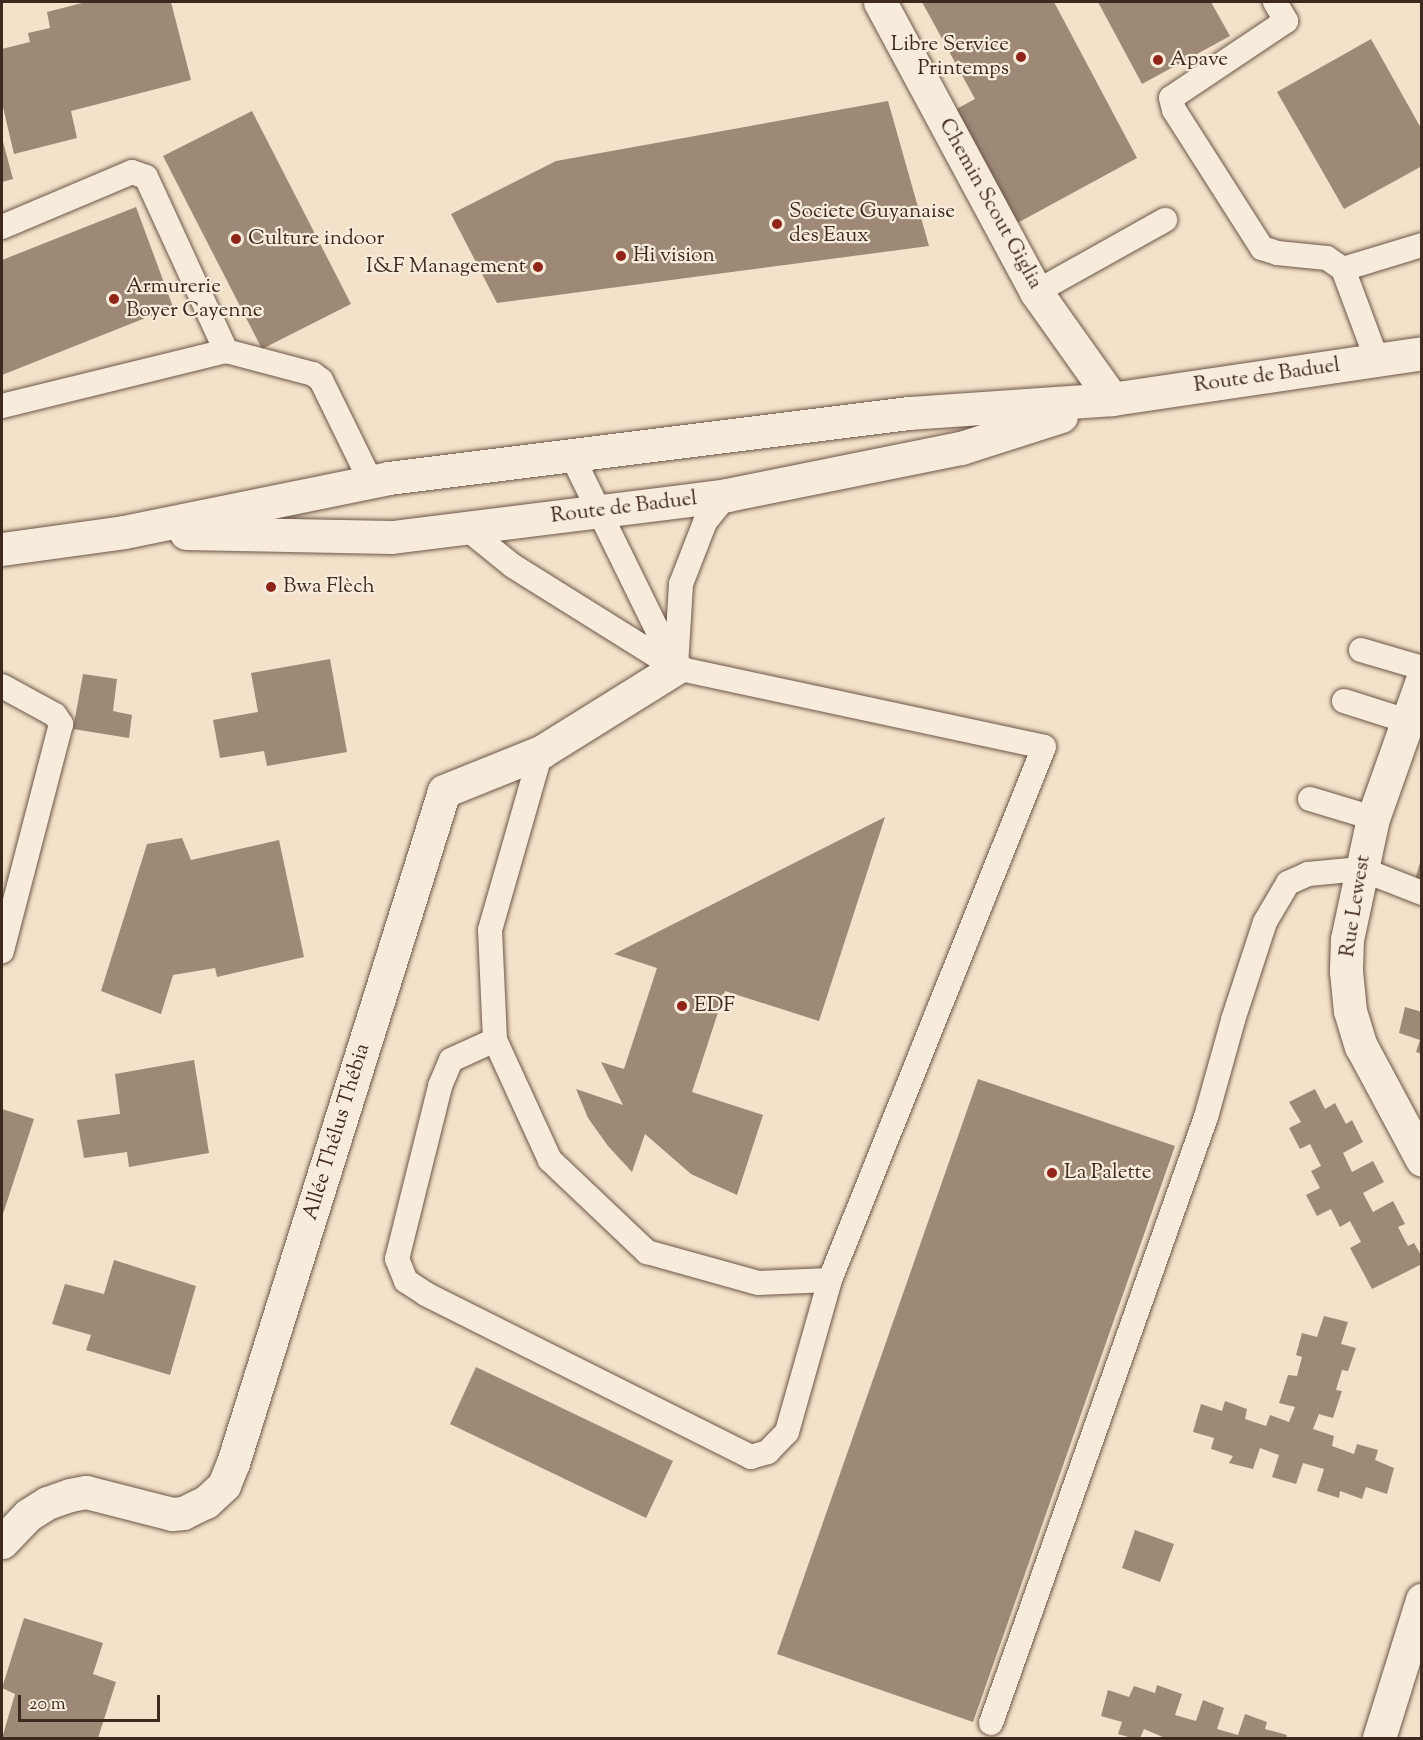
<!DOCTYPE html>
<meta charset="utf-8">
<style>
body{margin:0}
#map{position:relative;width:1423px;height:1740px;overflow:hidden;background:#f3e2c9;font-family:"Sorts Mill Goudy",serif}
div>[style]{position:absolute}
.building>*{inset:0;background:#9d8976}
.roads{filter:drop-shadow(0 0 2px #6c5648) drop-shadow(0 0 2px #6c5648)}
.lane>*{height:24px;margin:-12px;padding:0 12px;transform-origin:12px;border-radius:12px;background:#f7ecdc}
.street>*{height:33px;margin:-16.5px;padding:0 16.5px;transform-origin:16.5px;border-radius:16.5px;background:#f7ecdc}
.secondary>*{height:33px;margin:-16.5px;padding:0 16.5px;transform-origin:16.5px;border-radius:16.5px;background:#f7ecdc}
.dots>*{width:16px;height:16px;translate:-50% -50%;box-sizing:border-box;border:3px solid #f7ecdc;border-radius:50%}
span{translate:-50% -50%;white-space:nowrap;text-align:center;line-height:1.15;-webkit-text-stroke:4.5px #f7ecdc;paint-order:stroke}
.poi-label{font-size:21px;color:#3f281d}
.right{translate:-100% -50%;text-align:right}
.left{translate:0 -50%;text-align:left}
.street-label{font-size:21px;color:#3f281d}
.frame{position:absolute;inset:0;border:3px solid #3f281d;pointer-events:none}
.scale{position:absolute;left:18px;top:1695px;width:142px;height:27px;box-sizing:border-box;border:3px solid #3f281d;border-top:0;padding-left:8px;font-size:18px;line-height:21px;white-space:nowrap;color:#3f281d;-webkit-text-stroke:4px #f7ecdc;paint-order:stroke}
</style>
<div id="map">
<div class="building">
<div style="clip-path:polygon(86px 2px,171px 2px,191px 80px,71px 111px,77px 138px,14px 154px,2px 103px,2px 49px,30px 42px,28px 33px,50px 28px,47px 12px)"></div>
<div style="clip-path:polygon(922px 2px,1054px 2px,1137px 158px,1010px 227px,949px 113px,975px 99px)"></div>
<div style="clip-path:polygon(1098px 2px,1211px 2px,1230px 36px,1142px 84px)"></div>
<div style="clip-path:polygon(1371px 39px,1422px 130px,1422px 166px,1344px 209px,1277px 92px)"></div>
<div style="clip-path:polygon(888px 101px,929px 246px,497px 303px,451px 214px,556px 161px)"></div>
<div style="clip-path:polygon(252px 111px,351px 304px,262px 349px,163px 156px)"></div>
<div style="clip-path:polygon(2px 138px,13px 179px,2px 182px)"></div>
<div style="clip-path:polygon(136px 207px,173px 307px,2px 375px,2px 260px)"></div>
<div style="clip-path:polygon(330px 659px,347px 752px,267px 766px,264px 751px,220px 758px,213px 720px,258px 712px,251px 673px)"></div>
<div style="clip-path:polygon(83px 674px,117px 679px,113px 711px,132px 715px,129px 738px,73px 729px)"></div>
<div style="clip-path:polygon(885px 817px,819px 1021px,725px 991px,692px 1092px,763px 1115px,737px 1195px,691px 1174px,645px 1134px,632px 1172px,608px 1146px,588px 1118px,576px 1089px,623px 1105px,601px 1062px,624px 1069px,657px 968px,614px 954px)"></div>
<div style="clip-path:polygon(182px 838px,191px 860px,279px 840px,304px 957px,217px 977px,215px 968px,173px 975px,161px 1014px,101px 991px,147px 844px)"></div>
<div style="clip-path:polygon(1421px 859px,1422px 859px,1422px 886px,1414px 883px)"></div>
<div style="clip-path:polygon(1405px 1007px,1422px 1012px,1422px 1054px,1416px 1052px,1420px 1040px,1399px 1033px)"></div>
<div style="clip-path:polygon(194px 1060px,209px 1153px,129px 1167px,127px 1152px,84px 1158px,77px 1120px,120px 1114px,115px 1074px)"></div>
<div style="clip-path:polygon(978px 1079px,1175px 1146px,973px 1722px,777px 1654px)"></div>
<div style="clip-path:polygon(1315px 1089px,1325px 1109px,1335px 1103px,1346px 1124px,1352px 1120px,1363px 1142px,1343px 1153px,1352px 1172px,1373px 1161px,1384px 1182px,1363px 1193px,1373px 1212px,1393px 1201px,1405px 1224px,1398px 1227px,1408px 1246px,1414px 1243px,1422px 1257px,1422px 1264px,1372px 1289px,1350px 1248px,1361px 1242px,1350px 1221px,1340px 1227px,1331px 1209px,1317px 1216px,1306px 1195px,1320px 1188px,1311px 1171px,1321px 1166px,1310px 1144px,1300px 1149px,1289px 1128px,1301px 1122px,1289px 1102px)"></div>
<div style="clip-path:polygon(2px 1109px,34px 1119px,2px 1217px)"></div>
<div style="clip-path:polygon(114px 1260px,196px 1286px,170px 1375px,86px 1350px,91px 1335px,52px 1324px,65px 1284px,104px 1294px)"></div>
<div style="clip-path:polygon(1324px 1316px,1348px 1322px,1341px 1344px,1356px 1348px,1348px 1371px,1342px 1370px,1336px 1390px,1342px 1391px,1333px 1418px,1319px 1414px,1313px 1429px,1334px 1436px,1332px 1446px,1354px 1454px,1357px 1444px,1378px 1450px,1375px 1460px,1394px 1468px,1387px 1494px,1366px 1487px,1362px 1499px,1340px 1491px,1339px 1498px,1317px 1491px,1324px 1469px,1303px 1463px,1296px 1484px,1272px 1477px,1279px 1455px,1260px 1448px,1253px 1469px,1229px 1463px,1233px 1456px,1211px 1449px,1214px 1438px,1193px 1432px,1201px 1404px,1222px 1411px,1225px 1401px,1247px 1409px,1245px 1419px,1266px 1426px,1270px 1415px,1289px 1422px,1295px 1407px,1279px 1403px,1288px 1375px,1297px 1376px,1302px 1357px,1296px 1355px,1302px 1333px,1317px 1337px)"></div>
<div style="clip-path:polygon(476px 1367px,673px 1461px,646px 1518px,450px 1424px)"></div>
<div style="clip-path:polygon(1135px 1530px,1174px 1544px,1160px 1582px,1122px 1568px)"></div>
<div style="clip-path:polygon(24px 1618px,103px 1643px,93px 1674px,116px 1682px,98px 1738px,2px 1738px,15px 1694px,2px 1688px)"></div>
<div style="clip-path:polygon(1157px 1685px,1182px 1694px,1175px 1715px,1196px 1721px,1203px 1700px,1224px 1708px,1217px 1729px,1238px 1735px,1245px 1714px,1267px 1722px,1265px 1729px,1287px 1735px,1286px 1738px,1165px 1738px,1144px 1729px,1140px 1738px,1132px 1738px,1118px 1734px,1122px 1722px,1101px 1716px,1108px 1690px,1129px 1697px,1134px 1686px,1155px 1693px)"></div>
</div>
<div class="roads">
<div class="lane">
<div style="left:1275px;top:2px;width:22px;rotate:60deg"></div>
<div style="left:1286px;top:21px;width:138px;rotate:146.2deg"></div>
<div style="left:1171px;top:98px;width:12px;rotate:76deg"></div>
<div style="left:1174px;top:110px;width:164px;rotate:57.5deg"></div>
<div style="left:1262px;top:248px;width:16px;rotate:18deg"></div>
<div style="left:1277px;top:253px;width:50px;rotate:5.7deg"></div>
<div style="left:1327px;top:258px;width:19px;rotate:35deg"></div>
<div style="left:1343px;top:269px;width:97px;rotate:69.5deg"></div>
<div style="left:2px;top:227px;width:141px;rotate:-22.9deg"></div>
<div style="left:132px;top:172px;width:15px;rotate:20deg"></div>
<div style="left:146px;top:177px;width:192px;rotate:65.3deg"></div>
<div style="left:1343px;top:269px;width:83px;rotate:-16.9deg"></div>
<div style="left:1036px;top:292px;width:148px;rotate:-29.2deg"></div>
<div style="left:2px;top:406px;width:231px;rotate:-13.8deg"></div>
<div style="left:226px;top:351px;width:90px;rotate:14.8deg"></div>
<div style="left:313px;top:374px;width:10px;rotate:37deg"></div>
<div style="left:321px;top:380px;width:114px;rotate:63.9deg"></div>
<div style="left:571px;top:454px;width:238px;rotate:63.9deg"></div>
<div style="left:466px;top:528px;width:60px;rotate:39deg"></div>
<div style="left:513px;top:566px;width:192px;rotate:32deg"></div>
<div style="left:676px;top:668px;width:376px;rotate:12.1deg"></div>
<div style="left:1044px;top:747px;width:574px;rotate:111.88deg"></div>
<div style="left:830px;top:1280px;width:158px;rotate:105.8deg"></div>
<div style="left:787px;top:1432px;width:28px;rotate:134deg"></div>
<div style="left:768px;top:1452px;width:18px;rotate:164deg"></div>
<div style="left:751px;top:1457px;width:364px;rotate:-153.4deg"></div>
<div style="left:426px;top:1294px;width:24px;rotate:-147deg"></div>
<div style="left:406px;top:1281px;width:24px;rotate:-112deg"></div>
<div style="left:397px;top:1259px;width:178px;rotate:-76deg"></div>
<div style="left:440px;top:1086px;width:28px;rotate:-67deg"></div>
<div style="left:451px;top:1060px;width:48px;rotate:-24.4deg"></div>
<div style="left:1361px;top:650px;width:64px;rotate:16.4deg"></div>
<div style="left:676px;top:666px;width:82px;rotate:-86.5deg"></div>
<div style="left:681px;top:584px;width:66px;rotate:-68.8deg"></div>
<div style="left:705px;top:522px;width:35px;rotate:-51deg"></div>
<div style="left:2px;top:686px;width:60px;rotate:28.7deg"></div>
<div style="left:55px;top:715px;width:11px;rotate:56deg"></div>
<div style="left:61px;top:724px;width:235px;rotate:104.6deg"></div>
<div style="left:1344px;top:701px;width:66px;rotate:17.6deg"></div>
<div style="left:541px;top:752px;width:185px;rotate:106deg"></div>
<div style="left:490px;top:930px;width:110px;rotate:87.4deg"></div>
<div style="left:495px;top:1040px;width:132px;rotate:65.4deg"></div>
<div style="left:550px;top:1160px;width:134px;rotate:43.5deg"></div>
<div style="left:647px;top:1252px;width:115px;rotate:15.6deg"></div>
<div style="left:758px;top:1283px;width:72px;rotate:-2.4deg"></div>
<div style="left:1310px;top:799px;width:66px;rotate:16.8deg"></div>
<div style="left:991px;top:1723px;width:643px;rotate:-70.47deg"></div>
<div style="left:1206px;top:1117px;width:101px;rotate:-74.4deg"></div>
<div style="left:1233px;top:1020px;width:103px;rotate:-71.9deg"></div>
<div style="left:1265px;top:922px;width:45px;rotate:-59.5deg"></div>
<div style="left:1288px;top:883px;width:22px;rotate:-24deg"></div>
<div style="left:1308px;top:874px;width:53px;rotate:-5.4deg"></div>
<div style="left:1361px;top:869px;width:66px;rotate:21.5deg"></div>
</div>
<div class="street">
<div style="left:880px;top:2px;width:329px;rotate:61.7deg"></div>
<div style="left:1036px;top:292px;width:131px;rotate:54.6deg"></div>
<div style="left:1422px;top:680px;width:146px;rotate:109.5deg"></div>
<div style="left:1373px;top:818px;width:124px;rotate:102.1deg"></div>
<div style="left:1347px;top:939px;width:32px;rotate:92deg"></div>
<div style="left:1346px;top:971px;width:40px;rotate:84.3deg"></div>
<div style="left:1350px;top:1011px;width:37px;rotate:73deg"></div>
<div style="left:1361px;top:1046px;width:129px;rotate:61.8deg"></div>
<div style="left:2px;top:1542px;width:37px;rotate:-46deg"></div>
<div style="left:28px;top:1515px;width:22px;rotate:-32deg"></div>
<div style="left:47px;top:1503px;width:24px;rotate:-19deg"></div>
<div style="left:70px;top:1495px;width:16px;rotate:-11deg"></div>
<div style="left:86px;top:1492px;width:89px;rotate:14.3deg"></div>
<div style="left:172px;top:1514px;width:11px;rotate:-5deg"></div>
<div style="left:183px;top:1513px;width:25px;rotate:-26deg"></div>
<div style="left:206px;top:1502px;width:25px;rotate:-43deg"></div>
<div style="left:224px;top:1485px;width:24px;rotate:-68deg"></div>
<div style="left:233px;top:1463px;width:704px;rotate:-72.57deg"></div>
<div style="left:444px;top:791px;width:105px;rotate:-21.9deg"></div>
<div style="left:541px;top:752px;width:159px;rotate:-31.9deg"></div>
<div style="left:1379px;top:1738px;width:145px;rotate:-72.7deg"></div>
</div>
<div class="secondary">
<div style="left:186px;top:533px;width:206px;rotate:1.1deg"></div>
<div style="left:392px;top:537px;width:338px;rotate:-7.1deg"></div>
<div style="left:727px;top:495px;width:239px;rotate:-11.4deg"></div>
<div style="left:961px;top:448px;width:105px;rotate:-17.7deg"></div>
<div style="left:2px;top:549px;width:123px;rotate:-7.9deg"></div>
<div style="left:124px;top:532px;width:270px;rotate:-11.5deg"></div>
<div style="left:389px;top:478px;width:524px;rotate:-7.13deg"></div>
<div style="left:909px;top:413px;width:203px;rotate:-3.9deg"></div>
<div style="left:1112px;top:399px;width:313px;rotate:-8.4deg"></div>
</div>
</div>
<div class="dots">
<div style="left:1021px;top:57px;background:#8f2418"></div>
<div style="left:1158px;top:60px;background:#8f2418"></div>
<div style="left:777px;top:224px;background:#8f2418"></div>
<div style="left:236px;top:239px;background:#8f2418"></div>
<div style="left:621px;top:256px;background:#8f2418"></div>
<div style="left:538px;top:267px;background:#8f2418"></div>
<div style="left:114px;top:299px;background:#8f2418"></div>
<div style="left:271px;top:587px;background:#8f2418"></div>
<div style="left:682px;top:1006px;background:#8f2418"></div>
<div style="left:1052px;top:1173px;background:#8f2418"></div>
</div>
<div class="poi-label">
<span class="right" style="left:1009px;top:57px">Libre Service<br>Printemps</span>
<span class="left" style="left:1170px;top:60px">Apave</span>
<span class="left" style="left:789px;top:224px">Societe Guyanaise<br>des Eaux</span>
<span class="left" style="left:248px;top:239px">Culture indoor</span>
<span class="left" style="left:633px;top:256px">Hi vision</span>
<span class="right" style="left:526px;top:267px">I&amp;F Management</span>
<span class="left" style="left:126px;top:299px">Armurerie<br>Boyer Cayenne</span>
<span class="left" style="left:283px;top:587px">Bwa Flèch</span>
<span class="left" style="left:694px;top:1006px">EDF</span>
<span class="left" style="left:1064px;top:1173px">La Palette</span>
</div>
<div class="street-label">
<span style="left:990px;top:204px;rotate:61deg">Chemin Scout Giglia</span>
<span style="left:1267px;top:376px;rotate:-8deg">Route de Baduel</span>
<span style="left:624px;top:508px;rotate:-7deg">Route de Baduel</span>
<span style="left:1356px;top:906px;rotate:-81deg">Rue Lewest</span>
<span style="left:337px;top:1132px;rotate:-73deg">Allée Thélus Thébia</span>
</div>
<div class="frame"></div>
<div class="scale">20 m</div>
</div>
